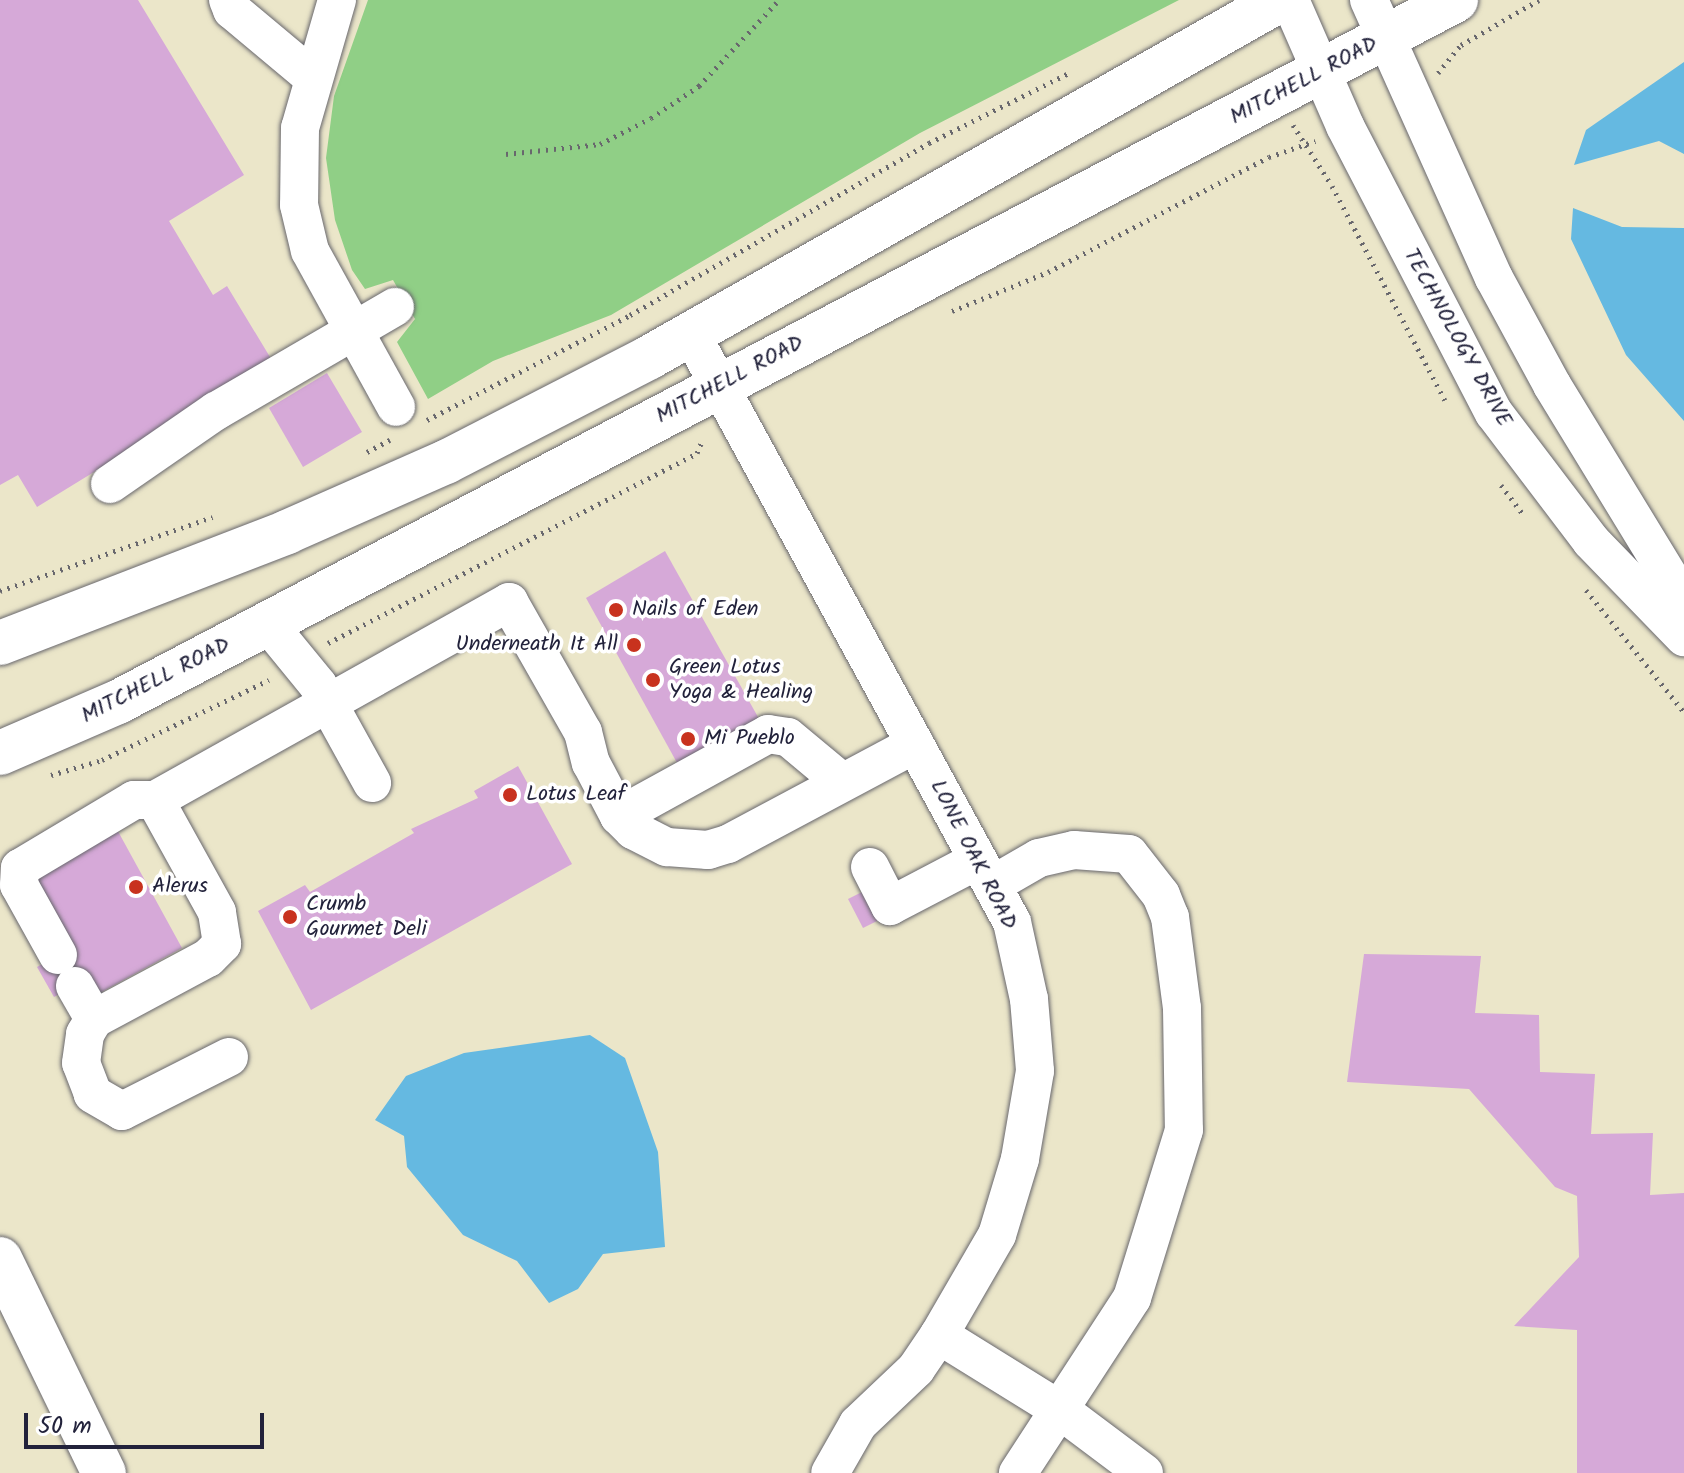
<!DOCTYPE html>
<style>
body{margin:0}
#map{position:relative;width:1684px;height:1473px;overflow:hidden;background:#ebe6c9;font-family:Kalam,sans-serif}
div>[style]{position:absolute}
.green>*{inset:0;background:#90cf86}
.water>*{inset:0;background:#65b9e1}
.building>*{inset:0;background:#d6a9d8}
.path>*{height:5px;margin-top:-2.5px;transform-origin:0;background:repeating-linear-gradient(90deg,#68676d 0 2px,transparent 0 8px)}
.roads{filter:drop-shadow(0 0 2px #68676d) drop-shadow(0 0 2px #68676d)}
.minor>*{height:38px;margin:-19px;padding:0 19px;transform-origin:19px;border-radius:19px;background:#fff}
.major>*{height:44px;margin:-22px;padding:0 22px;transform-origin:22px;border-radius:22px;background:#fff}
.highway>*{height:44px;margin:-22px;padding:0 22px;transform-origin:22px;border-radius:22px;background:#fff}
.dots>*{width:22px;height:22px;translate:-50% -50%;box-sizing:border-box;border:4px solid #fff;border-radius:50%}
span{translate:-50% -50%;white-space:nowrap;text-align:center;line-height:1.15;-webkit-text-stroke:7px #fff;paint-order:stroke}
.street-label{font-size:22px;color:#22223b}
.poi-label{font-size:22px;color:#22223b}
.left{translate:0 -50%;text-align:left}
.right{translate:-100% -50%;text-align:right}
.scale{position:absolute;left:24px;top:1413px;width:240px;height:36px;box-sizing:border-box;border:4px solid #22223b;border-top:0;padding-left:10px;font-size:24px;line-height:28px;white-space:nowrap;color:#22223b;-webkit-text-stroke:6px #fff;paint-order:stroke}
</style>
<div id="map">
<div class="green">
<div style="clip-path:polygon(368px 0,1179px 0,920px 133px,611px 315px,493px 361px,428px 399px,397px 342px,415px 319px,393px 280px,365px 289px,352px 270px,335px 220px,326px 158px,334px 96px)"></div>
</div>
<div class="water">
<div style="clip-path:polygon(1684px 62px,1684px 154px,1659px 141px,1574px 165px,1586px 130px)"></div>
<div style="clip-path:polygon(1573px 208px,1622px 227px,1684px 228px,1684px 421px,1626px 355px,1571px 239px)"></div>
<div style="clip-path:polygon(590px 1035px,625px 1058px,658px 1152px,665px 1247px,603px 1254px,578px 1289px,549px 1303px,517px 1261px,463px 1235px,407px 1167px,404px 1136px,375px 1120px,406px 1076px,464px 1053px)"></div>
</div>
<div class="building">
<div style="clip-path:polygon(0 0,138px 0,244px 175px,169px 221px,213px 295px,227px 286px,273px 362px,37px 507px,18px 475px,0 485px)"></div>
<div style="clip-path:polygon(327px 373px,362px 432px,303px 467px,269px 408px)"></div>
<div style="clip-path:polygon(665px 551px,763px 726px,681px 770px,586px 598px)"></div>
<div style="clip-path:polygon(518px 766px,572px 864px,311px 1010px,258px 911px,305px 885px,310px 892px,414px 833px,411px 829px,478px 798px,474px 791px)"></div>
<div style="clip-path:polygon(114px 824px,182px 948px,98px 994px,89px 977px,54px 997px,37px 967px,74px 946px,32px 869px)"></div>
<div style="clip-path:polygon(868px 889px,883px 918px,863px 928px,848px 899px)"></div>
<div style="clip-path:polygon(1364px 954px,1481px 956px,1475px 1013px,1539px 1015px,1540px 1072px,1595px 1074px,1591px 1134px,1653px 1133px,1650px 1195px,1684px 1193px,1684px 1473px,1577px 1473px,1577px 1330px,1514px 1326px,1579px 1257px,1577px 1196px,1555px 1187px,1469px 1089px,1347px 1082px)"></div>
</div>
<div class="path">
<div style="left:1438px;top:73px;width:36px;rotate:-51deg"></div>
<div style="left:1461px;top:45px;width:90px;rotate:-30deg"></div>
<div style="left:1293px;top:125px;width:72px;rotate:57.4deg"></div>
<div style="left:1332px;top:186px;width:242px;rotate:62.2deg"></div>
<div style="left:506px;top:154px;width:95px;rotate:-6.1deg"></div>
<div style="left:600px;top:144px;width:57px;rotate:-27deg"></div>
<div style="left:651px;top:118px;width:58px;rotate:-33.7deg"></div>
<div style="left:699px;top:86px;width:117px;rotate:-47.1deg"></div>
<div style="left:952px;top:311px;width:104px;rotate:-22.1deg"></div>
<div style="left:1048px;top:272px;width:249px;rotate:-27.5deg"></div>
<div style="left:1269px;top:157px;width:49px;rotate:-19.2deg"></div>
<div style="left:427px;top:420px;width:229px;rotate:-27.3deg"></div>
<div style="left:630px;top:315px;width:345px;rotate:-29.9deg"></div>
<div style="left:929px;top:143px;width:157px;rotate:-26.6deg"></div>
<div style="left:367px;top:452px;width:26px;rotate:-28deg"></div>
<div style="left:1501px;top:485px;width:38px;rotate:53deg"></div>
<div style="left:1586px;top:590px;width:156px;rotate:51.2deg"></div>
<div style="left:0;top:591px;width:225px;rotate:-19.2deg"></div>
<div style="left:328px;top:643px;width:415px;rotate:-27.2deg"></div>
<div style="left:697px;top:453px;width:13px;rotate:-67deg"></div>
<div style="left:51px;top:775px;width:53px;rotate:-16.4deg"></div>
<div style="left:102px;top:760px;width:185px;rotate:-25.6deg"></div>
</div>
<div class="roads">
<div class="minor">
<div style="left:228px;top:0;width:11px;rotate:68deg"></div>
<div style="left:232px;top:10px;width:104px;rotate:39.9deg"></div>
<div style="left:337px;top:0;width:133px;rotate:106.1deg"></div>
<div style="left:300px;top:128px;width:77px;rotate:90.7deg"></div>
<div style="left:299px;top:205px;width:47px;rotate:76.6deg"></div>
<div style="left:310px;top:251px;width:178px;rotate:61.1deg"></div>
<div style="left:1290px;top:0;width:137px;rotate:66.4deg"></div>
<div style="left:1345px;top:126px;width:323px;rotate:62.6deg"></div>
<div style="left:1494px;top:413px;width:161px;rotate:52.8deg"></div>
<div style="left:1591px;top:541px;width:134px;rotate:45.9deg"></div>
<div style="left:1369px;top:0;width:305px;rotate:65.8deg"></div>
<div style="left:1494px;top:278px;width:122px;rotate:61.5deg"></div>
<div style="left:1552px;top:385px;width:253px;rotate:58.6deg"></div>
<div style="left:690px;top:332px;width:672px;rotate:61.38deg"></div>
<div style="left:1012px;top:922px;width:79px;rotate:77.6deg"></div>
<div style="left:1029px;top:999px;width:72px;rotate:85.2deg"></div>
<div style="left:1035px;top:1071px;width:89px;rotate:99.7deg"></div>
<div style="left:1020px;top:1159px;width:79px;rotate:106.8deg"></div>
<div style="left:997px;top:1235px;width:116px;rotate:120.1deg"></div>
<div style="left:939px;top:1335px;width:41px;rotate:124.1deg"></div>
<div style="left:916px;top:1369px;width:80px;rotate:136.5deg"></div>
<div style="left:858px;top:1424px;width:56px;rotate:119.7deg"></div>
<div style="left:110px;top:484px;width:129px;rotate:-34.6deg"></div>
<div style="left:216px;top:411px;width:207px;rotate:-30.2deg"></div>
<div style="left:268px;top:624px;width:79px;rotate:50.7deg"></div>
<div style="left:318px;top:685px;width:112px;rotate:61.1deg"></div>
<div style="left:619px;top:816px;width:170px;rotate:-28.8deg"></div>
<div style="left:768px;top:734px;width:20px;rotate:9deg"></div>
<div style="left:788px;top:737px;width:70px;rotate:39.8deg"></div>
<div style="left:870px;top:867px;width:44px;rotate:62.9deg"></div>
<div style="left:890px;top:906px;width:99px;rotate:-27.6deg"></div>
<div style="left:992px;top:885px;width:54px;rotate:-29.9deg"></div>
<div style="left:1039px;top:858px;width:36px;rotate:-13deg"></div>
<div style="left:1074px;top:850px;width:55px;rotate:4.2deg"></div>
<div style="left:1129px;top:854px;width:52px;rotate:52deg"></div>
<div style="left:1161px;top:895px;width:24px;rotate:68deg"></div>
<div style="left:1170px;top:917px;width:92px;rotate:82.5deg"></div>
<div style="left:1182px;top:1008px;width:122px;rotate:89.1deg"></div>
<div style="left:1184px;top:1130px;width:176px;rotate:107.2deg"></div>
<div style="left:1132px;top:1298px;width:209px;rotate:123.1deg"></div>
<div style="left:58px;top:955px;width:80px;rotate:-119.1deg"></div>
<div style="left:19px;top:885px;width:17px;rotate:-87deg"></div>
<div style="left:20px;top:868px;width:133px;rotate:-30.8deg"></div>
<div style="left:134px;top:800px;width:21px"></div>
<div style="left:75px;top:986px;width:38px;rotate:60deg"></div>
<div style="left:229px;top:1057px;width:120px;rotate:153.2deg"></div>
<div style="left:122px;top:1111px;width:34px;rotate:-150deg"></div>
<div style="left:93px;top:1094px;width:33px;rotate:-111deg"></div>
<div style="left:81px;top:1063px;width:29px;rotate:-82deg"></div>
<div style="left:85px;top:1034px;width:17px;rotate:-59deg"></div>
<div style="left:94px;top:1019px;width:129px;rotate:-28.2deg"></div>
<div style="left:208px;top:958px;width:20px;rotate:-45deg"></div>
<div style="left:222px;top:944px;width:32px;rotate:-99deg"></div>
<div style="left:217px;top:912px;width:128px;rotate:-119deg"></div>
<div style="left:155px;top:800px;width:406px;rotate:-29.2deg"></div>
<div style="left:509px;top:602px;width:150px;rotate:60.4deg"></div>
<div style="left:583px;top:732px;width:32px;rotate:76deg"></div>
<div style="left:591px;top:763px;width:60px;rotate:62.2deg"></div>
<div style="left:619px;top:816px;width:20px;rotate:45deg"></div>
<div style="left:633px;top:830px;width:38px;rotate:27deg"></div>
<div style="left:667px;top:847px;width:41px;rotate:4.2deg"></div>
<div style="left:708px;top:850px;width:21px;rotate:-17deg"></div>
<div style="left:728px;top:844px;width:212px;rotate:-28.1deg"></div>
<div style="left:939px;top:1335px;width:142px;rotate:31.8deg"></div>
<div style="left:1060px;top:1410px;width:105px;rotate:36.9deg"></div>
</div>
<div class="major">
<div style="left:0;top:643px;width:308px;rotate:-21.1deg"></div>
<div style="left:287px;top:532px;width:174px;rotate:-23.8deg"></div>
<div style="left:446px;top:462px;width:229px;rotate:-27.2deg"></div>
<div style="left:650px;top:357px;width:724px;rotate:-29.54deg"></div>
<div style="left:0;top:753px;width:129px;rotate:-23.4deg"></div>
<div style="left:118px;top:702px;width:1511px;rotate:-27.68deg"></div>
</div>
<div class="highway">
<div style="left:0;top:1259px;width:238px;rotate:64.1deg"></div>
</div>
</div>
<div class="dots">
<div style="left:616px;top:610px;background:#c8321e"></div>
<div style="left:634px;top:645px;background:#c8321e"></div>
<div style="left:653px;top:680px;background:#c8321e"></div>
<div style="left:688px;top:739px;background:#c8321e"></div>
<div style="left:510px;top:795px;background:#c8321e"></div>
<div style="left:136px;top:887px;background:#c8321e"></div>
<div style="left:290px;top:917px;background:#c8321e"></div>
</div>
<div class="street-label">
<span style="left:1304px;top:81px;rotate:-28deg">MITCHELL ROAD</span>
<span style="left:1457px;top:338px;rotate:61deg">TECHNOLOGY DRIVE</span>
<span style="left:730px;top:380px;rotate:-28deg">MITCHELL ROAD</span>
<span style="left:156px;top:681px;rotate:-27deg">MITCHELL ROAD</span>
<span style="left:973px;top:855px;rotate:63deg">LONE OAK ROAD</span>
</div>
<div class="poi-label">
<span class="left" style="left:632px;top:610px">Nails of Eden</span>
<span class="right" style="left:618px;top:645px">Underneath It All</span>
<span class="left" style="left:669px;top:680px">Green Lotus<br>Yoga &amp; Healing</span>
<span class="left" style="left:704px;top:739px">Mi Pueblo</span>
<span class="left" style="left:526px;top:795px">Lotus Leaf</span>
<span class="left" style="left:152px;top:887px">Alerus</span>
<span class="left" style="left:306px;top:917px">Crumb<br>Gourmet Deli</span>
</div>
<div class="scale">50 m</div>
</div>
